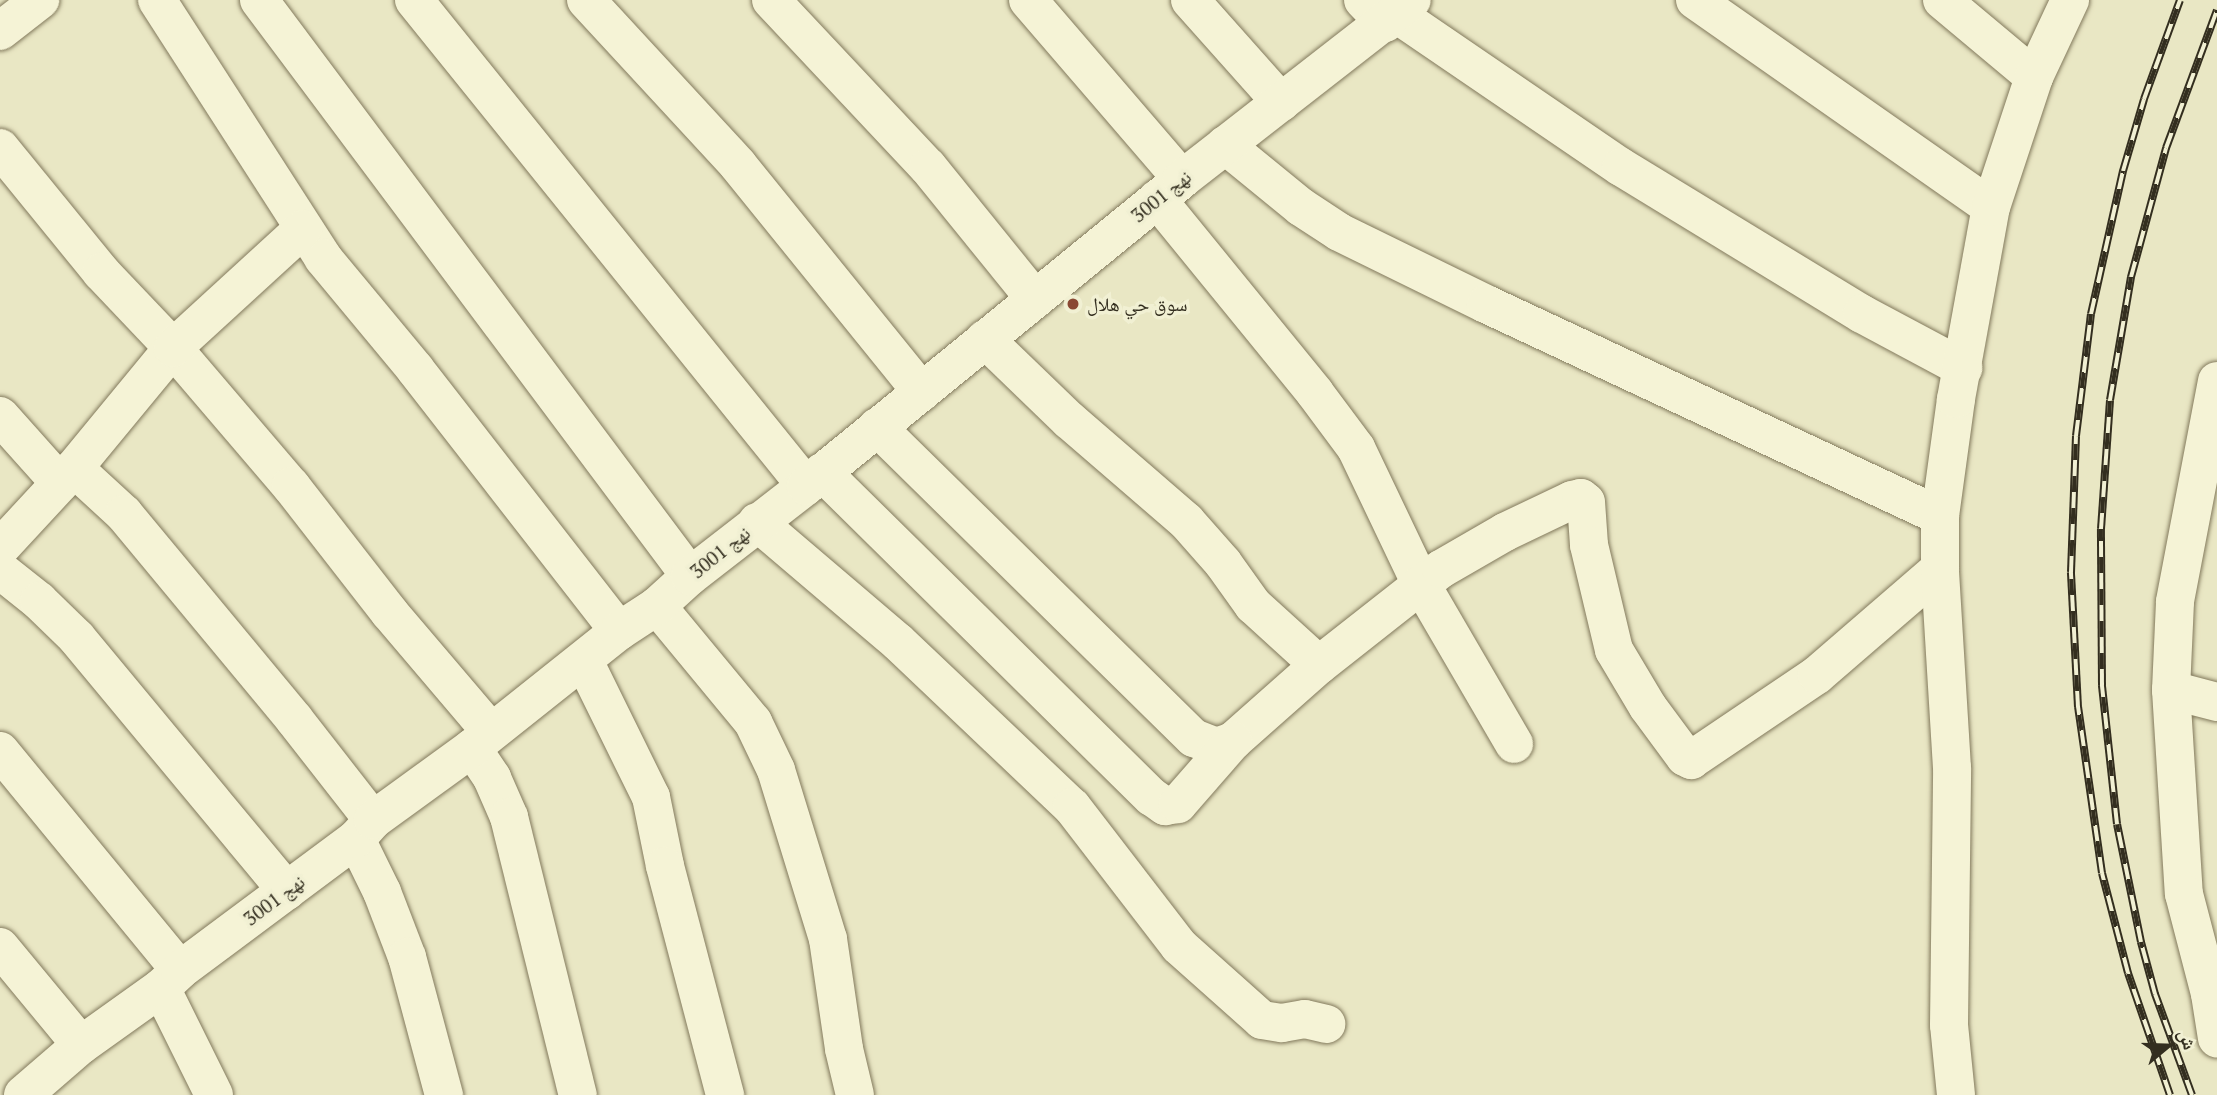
<!DOCTYPE html>
<meta charset="utf-8">
<style>
body{margin:0}
#map{position:relative;width:2217px;height:1095px;overflow:hidden;background:#e9e7c4;font-family:"PT Serif","Noto Naskh Arabic",serif}
div>[style]{position:absolute}
.roads{filter:drop-shadow(0 0 2px #82795c) drop-shadow(0 0 2px #82795c)}
.street>*{height:38px;margin:-19px;padding:0 19px;transform-origin:19px;border-radius:19px;background:#f5f3d6}
.secondary>*{height:38px;margin:-19px;padding:0 19px;transform-origin:19px;border-radius:19px;background:#f5f3d6}
.rail>*{height:8px;margin-top:-4px;transform-origin:0;background:repeating-linear-gradient(90deg,#f1f0d3 0 16px,#332e1f 0 32px);box-sizing:border-box;border-block:2px solid #332e1f}
.dots>*{width:19px;height:19px;translate:-50% -50%;box-sizing:border-box;border:4px solid #f1f0d3;border-radius:50%}
span{translate:-50% -50%;white-space:nowrap;text-align:center;line-height:1.15;-webkit-text-stroke:7px #f1f0d3;paint-order:stroke}
.street-label{font-size:19px;color:#332e1f}
.poi-label{font-size:19px;color:#332e1f}
.left{translate:0 -50%;text-align:left}
.north{position:absolute;left:2133px;top:1011px;width:70px;height:70px;-webkit-text-stroke:5px #f1f0d3;paint-order:stroke;rotate:71deg;font-size:19px;font-weight:700;line-height:28px;text-align:center;color:#332e1f}
.north::after{content:'';display:block;margin:auto;width:24px;height:32px;background:#332e1f;clip-path:polygon(50% 0,100% 100%,50% 72%,0 100%)}
</style>
<div id="map">
<div class="roads">
<div class="street">
<div style="left:157px;top:0;width:307px;rotate:57.2deg"></div>
<div style="left:323px;top:258px;width:144px;rotate:50.3deg"></div>
<div style="left:415px;top:369px;width:332px;rotate:52.1deg"></div>
<div style="left:259px;top:0;width:719px;rotate:53.19deg"></div>
<div style="left:414px;top:0;width:624px;rotate:51.11deg"></div>
<div style="left:586px;top:0;width:224px;rotate:47.3deg"></div>
<div style="left:738px;top:165px;width:292px;rotate:51deg"></div>
<div style="left:771px;top:0;width:229px;rotate:46.8deg"></div>
<div style="left:928px;top:167px;width:170px;rotate:51deg"></div>
<div style="left:1028px;top:0;width:236px;rotate:49.3deg"></div>
<div style="left:1190px;top:0;width:137px;rotate:48.3deg"></div>
<div style="left:1363px;top:0;width:32px;rotate:46deg"></div>
<div style="left:1695px;top:0;width:361px;rotate:35deg"></div>
<div style="left:1942px;top:0;width:120px;rotate:39.9deg"></div>
<div style="left:1395px;top:13px;width:273px;rotate:34.3deg"></div>
<div style="left:1621px;top:167px;width:282px;rotate:31.4deg"></div>
<div style="left:1862px;top:314px;width:115px;rotate:28.1deg"></div>
<div style="left:0;top:31px;width:51px;rotate:-37.8deg"></div>
<div style="left:1225px;top:145px;width:98px;rotate:39.2deg"></div>
<div style="left:1301px;top:207px;width:45px;rotate:33.3deg"></div>
<div style="left:1339px;top:232px;width:164px;rotate:26.1deg"></div>
<div style="left:1486px;top:304px;width:501px;rotate:25.03deg"></div>
<div style="left:0;top:148px;width:160px;rotate:50.8deg"></div>
<div style="left:101px;top:272px;width:105px;rotate:46.5deg"></div>
<div style="left:173px;top:348px;width:182px;rotate:49.5deg"></div>
<div style="left:291px;top:486px;width:160px;rotate:52.1deg"></div>
<div style="left:389px;top:612px;width:157px;rotate:49.6deg"></div>
<div style="left:1157px;top:199px;width:250px;rotate:50.8deg"></div>
<div style="left:1315px;top:393px;width:69px;rotate:53.3deg"></div>
<div style="left:1356px;top:448px;width:151px;rotate:64.5deg"></div>
<div style="left:1421px;top:584px;width:185px;rotate:59.8deg"></div>
<div style="left:985px;top:339px;width:117px;rotate:44deg"></div>
<div style="left:1069px;top:420px;width:155px;rotate:40.8deg"></div>
<div style="left:1186px;top:521px;width:56px;rotate:48.6deg"></div>
<div style="left:1223px;top:563px;width:52px;rotate:54.5deg"></div>
<div style="left:1253px;top:605px;width:89px;rotate:42.3deg"></div>
<div style="left:2217px;top:381px;width:225px;rotate:100.8deg"></div>
<div style="left:2175px;top:602px;width:88px;rotate:92.6deg"></div>
<div style="left:2171px;top:690px;width:204px;rotate:86.4deg"></div>
<div style="left:2184px;top:894px;width:103px;rotate:75.4deg"></div>
<div style="left:2210px;top:994px;width:45px;rotate:81deg"></div>
<div style="left:0;top:416px;width:90px;rotate:48.2deg"></div>
<div style="left:877px;top:427px;width:444px;rotate:44.5deg"></div>
<div style="left:1194px;top:738px;width:24px;rotate:22deg"></div>
<div style="left:1216px;top:747px;width:18px;rotate:-19deg"></div>
<div style="left:1233px;top:741px;width:115px;rotate:-41.5deg"></div>
<div style="left:1319px;top:665px;width:155px;rotate:-38.2deg"></div>
<div style="left:1441px;top:569px;width:74px;rotate:-30deg"></div>
<div style="left:1505px;top:532px;width:74px;rotate:-25.5deg"></div>
<div style="left:1572px;top:500px;width:9px;rotate:-13deg"></div>
<div style="left:1581px;top:498px;width:6px;rotate:39deg"></div>
<div style="left:1586px;top:502px;width:43px;rotate:86deg"></div>
<div style="left:1589px;top:545px;width:108px;rotate:76.6deg"></div>
<div style="left:1614px;top:650px;width:66px;rotate:59.2deg"></div>
<div style="left:1648px;top:707px;width:62px;rotate:53.5deg"></div>
<div style="left:1685px;top:757px;width:7px;rotate:27deg"></div>
<div style="left:1691px;top:760px;width:152px;rotate:-34deg"></div>
<div style="left:1817px;top:675px;width:162px;rotate:-40.8deg"></div>
<div style="left:74px;top:468px;width:156px;rotate:-50.5deg"></div>
<div style="left:173px;top:348px;width:176px;rotate:-42.5deg"></div>
<div style="left:822px;top:472px;width:463px;rotate:44.6deg"></div>
<div style="left:1152px;top:797px;width:16px;rotate:35deg"></div>
<div style="left:1165px;top:806px;width:13px;rotate:-9deg"></div>
<div style="left:1178px;top:804px;width:84px;rotate:-48.9deg"></div>
<div style="left:757px;top:522px;width:185px;rotate:40.4deg"></div>
<div style="left:898px;top:642px;width:240px;rotate:43.5deg"></div>
<div style="left:1072px;top:807px;width:175px;rotate:52.4deg"></div>
<div style="left:1179px;top:946px;width:111px;rotate:41.7deg"></div>
<div style="left:1262px;top:1020px;width:20px;rotate:9deg"></div>
<div style="left:1282px;top:1023px;width:23px;rotate:-10deg"></div>
<div style="left:1305px;top:1019px;width:22px;rotate:13deg"></div>
<div style="left:0;top:548px;width:109px;rotate:-47.2deg"></div>
<div style="left:74px;top:468px;width:68px;rotate:42.6deg"></div>
<div style="left:124px;top:514px;width:266px;rotate:50.3deg"></div>
<div style="left:294px;top:719px;width:128px;rotate:52deg"></div>
<div style="left:0;top:570px;width:50px;rotate:38.5deg"></div>
<div style="left:39px;top:601px;width:52px;rotate:44.2deg"></div>
<div style="left:76px;top:637px;width:330px;rotate:50.3deg"></div>
<div style="left:657px;top:606px;width:151px;rotate:50.4deg"></div>
<div style="left:753px;top:722px;width:53px;rotate:64.4deg"></div>
<div style="left:776px;top:770px;width:177px;rotate:72.9deg"></div>
<div style="left:828px;top:939px;width:111px;rotate:81.7deg"></div>
<div style="left:844px;top:1049px;width:47px;rotate:76.6deg"></div>
<div style="left:584px;top:661px;width:152px;rotate:63.8deg"></div>
<div style="left:651px;top:797px;width:70px;rotate:78.5deg"></div>
<div style="left:665px;top:866px;width:237px;rotate:75.3deg"></div>
<div style="left:2171px;top:690px;width:48px;rotate:14.6deg"></div>
<div style="left:472px;top:748px;width:36px;rotate:56deg"></div>
<div style="left:492px;top:778px;width:43px;rotate:66.4deg"></div>
<div style="left:509px;top:817px;width:286px;rotate:76.1deg"></div>
<div style="left:0;top:751px;width:283px;rotate:50.6deg"></div>
<div style="left:356px;top:839px;width:59px;rotate:63.9deg"></div>
<div style="left:382px;top:892px;width:70px;rotate:69deg"></div>
<div style="left:407px;top:957px;width:143px;rotate:75deg"></div>
<div style="left:0;top:947px;width:127px;rotate:50.4deg"></div>
<div style="left:161px;top:988px;width:119px;rotate:63.6deg"></div>
<div style="left:1956px;top:1095px;width:70px;rotate:-95.7deg"></div>
<div style="left:1949px;top:1025px;width:257px;rotate:-89.3deg"></div>
<div style="left:1952px;top:768px;width:199px;rotate:-93.5deg"></div>
<div style="left:1940px;top:569px;width:53px;rotate:-90deg"></div>
<div style="left:1940px;top:516px;width:118px;rotate:-82.2deg"></div>
<div style="left:1956px;top:399px;width:195px;rotate:-79.7deg"></div>
<div style="left:1991px;top:207px;width:137px;rotate:-71.7deg"></div>
<div style="left:2034px;top:77px;width:85px;rotate:-64.9deg"></div>
</div>
<div class="secondary">
<div style="left:23px;top:1095px;width:77px;rotate:-40.8deg"></div>
<div style="left:81px;top:1045px;width:98px;rotate:-35.5deg"></div>
<div style="left:161px;top:988px;width:26px;rotate:-43deg"></div>
<div style="left:180px;top:970px;width:219px;rotate:-36.7deg"></div>
<div style="left:356px;top:839px;width:25px;rotate:-48deg"></div>
<div style="left:373px;top:820px;width:122px;rotate:-36deg"></div>
<div style="left:472px;top:748px;width:188px;rotate:-38.5deg"></div>
<div style="left:619px;top:631px;width:45px;rotate:-33.3deg"></div>
<div style="left:657px;top:606px;width:45px;rotate:-42.3deg"></div>
<div style="left:690px;top:576px;width:147px;rotate:-37.8deg"></div>
<div style="left:806px;top:486px;width:485px;rotate:-39.2deg"></div>
<div style="left:1182px;top:179px;width:291px;rotate:-37.9deg"></div>
</div>
</div>
<div class="rail">
<div style="left:2170px;top:1095px;width:129px;rotate:-109deg"></div>
<div style="left:2128px;top:973px;width:103px;rotate:-104.6deg"></div>
<div style="left:2102px;top:873px;width:168px;rotate:-98.2deg"></div>
<div style="left:2078px;top:707px;width:135px;rotate:-93deg"></div>
<div style="left:2071px;top:572px;width:136px;rotate:-87.9deg"></div>
<div style="left:2076px;top:436px;width:123px;rotate:-83deg"></div>
<div style="left:2091px;top:314px;width:147px;rotate:-77.4deg"></div>
<div style="left:2123px;top:171px;width:75px;rotate:-73.7deg"></div>
<div style="left:2144px;top:99px;width:105px;rotate:-70deg"></div>
<div style="left:2192px;top:1095px;width:108px;rotate:-110.1deg"></div>
<div style="left:2155px;top:994px;width:54px;rotate:-105.1deg"></div>
<div style="left:2141px;top:942px;width:120px;rotate:-101.5deg"></div>
<div style="left:2117px;top:824px;width:140px;rotate:-96.2deg"></div>
<div style="left:2102px;top:685px;width:156px;rotate:-90.4deg"></div>
<div style="left:2101px;top:529px;width:129px;rotate:-86deg"></div>
<div style="left:2110px;top:400px;width:125px;rotate:-80.3deg"></div>
<div style="left:2131px;top:277px;width:134px;rotate:-74.8deg"></div>
<div style="left:2166px;top:148px;width:147px;rotate:-69.7deg"></div>
</div>
<div class="dots">
<div style="left:1073px;top:304px;background:#8a4833"></div>
</div>
<div class="street-label">
<span style="left:1161px;top:196px;rotate:-39deg">نهج 3001</span>
<span style="left:720px;top:552px;rotate:-39deg">نهج 3001</span>
<span style="left:274px;top:900px;rotate:-37deg">نهج 3001</span>
</div>
<div class="poi-label">
<span class="left" style="left:1087px;top:304px">سوق حي هلال</span>
</div>
<div class="north">ش</div>
</div>
